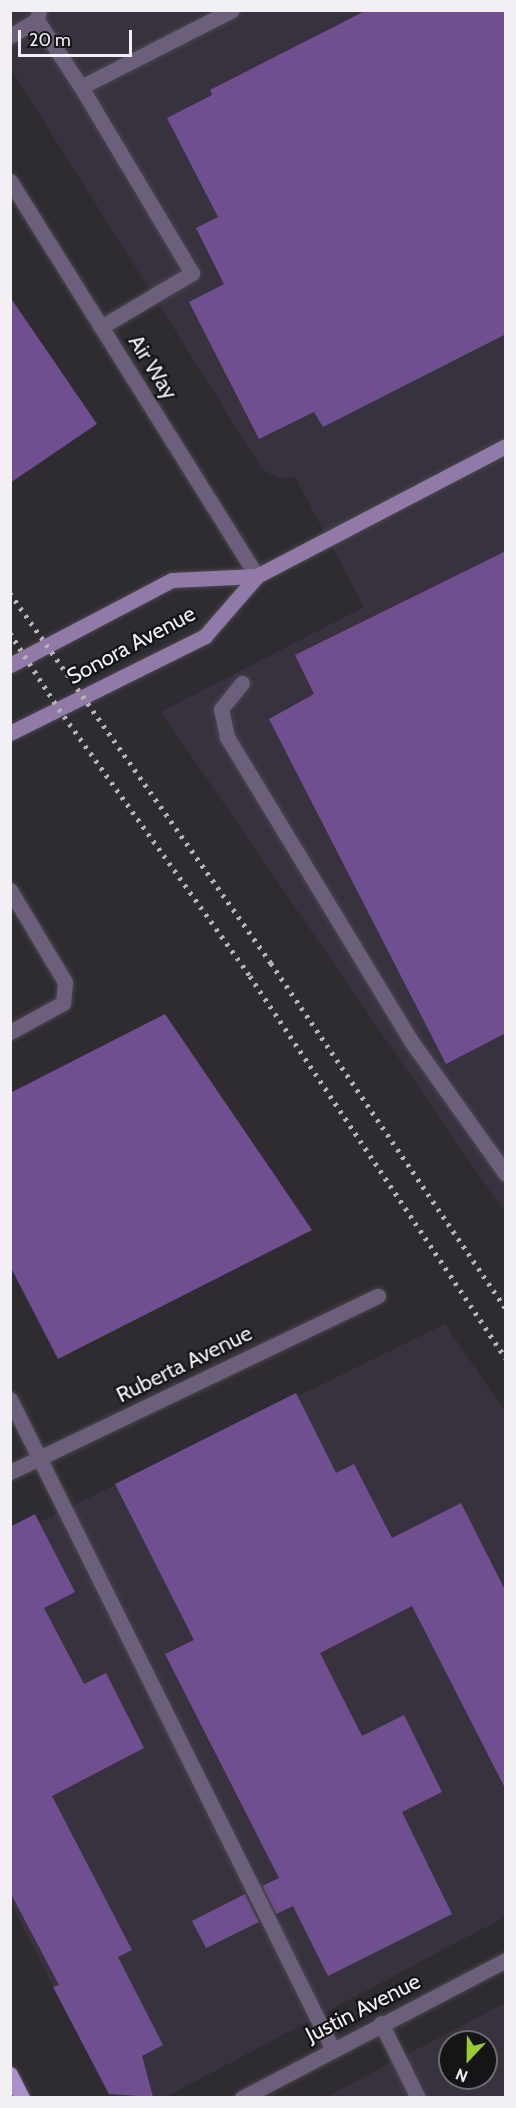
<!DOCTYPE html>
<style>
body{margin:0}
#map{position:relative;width:516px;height:2108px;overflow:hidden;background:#2e2b31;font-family:Cabin,sans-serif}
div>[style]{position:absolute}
.built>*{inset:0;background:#38323f}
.building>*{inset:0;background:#704f90}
.roads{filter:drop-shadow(0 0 2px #49474c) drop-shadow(0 0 2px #49474c)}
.service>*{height:15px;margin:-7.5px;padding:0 7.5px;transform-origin:7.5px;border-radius:7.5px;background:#6c5f7c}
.minor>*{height:15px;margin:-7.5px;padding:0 7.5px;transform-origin:7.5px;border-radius:7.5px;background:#6c5f7c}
.secondary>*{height:15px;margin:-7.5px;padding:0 7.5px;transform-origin:7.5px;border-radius:7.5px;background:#917aa8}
.primary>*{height:15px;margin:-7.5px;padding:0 7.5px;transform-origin:7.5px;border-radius:7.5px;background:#ac90cb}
.rail>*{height:4.5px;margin-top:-2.25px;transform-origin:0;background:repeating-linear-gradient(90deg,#b6b4b9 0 3px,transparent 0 9px)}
span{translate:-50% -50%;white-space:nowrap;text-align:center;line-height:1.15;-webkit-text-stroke:4.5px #151417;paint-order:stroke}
.street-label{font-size:22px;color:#f2f0f5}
.frame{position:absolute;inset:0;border:12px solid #f2f0f5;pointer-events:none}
.north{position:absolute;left:438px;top:2030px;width:60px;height:60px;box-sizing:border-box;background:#151417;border:2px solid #6d6c70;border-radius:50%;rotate:202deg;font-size:16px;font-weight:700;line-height:24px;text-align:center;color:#f2f0f5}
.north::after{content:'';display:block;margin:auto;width:21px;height:27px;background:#9acb35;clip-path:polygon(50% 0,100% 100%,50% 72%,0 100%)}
.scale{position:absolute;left:18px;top:30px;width:114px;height:27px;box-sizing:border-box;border:3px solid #f2f0f5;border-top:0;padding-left:8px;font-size:18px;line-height:21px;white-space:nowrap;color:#f2f0f5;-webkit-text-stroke:4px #151417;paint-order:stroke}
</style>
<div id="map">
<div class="built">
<div style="clip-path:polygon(11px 11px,505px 11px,505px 1213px,161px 712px,364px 607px,295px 477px,278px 478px,262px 469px,11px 69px)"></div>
<div style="clip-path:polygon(445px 1324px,505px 1412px,505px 1917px,166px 2097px,110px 2098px,11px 1903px,11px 1536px)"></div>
<div style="clip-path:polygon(evenodd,505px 2003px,505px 2097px,326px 2097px,505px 2003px,450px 2042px,486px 2042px,486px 2078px,450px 2078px,450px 2042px)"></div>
</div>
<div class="building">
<div style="clip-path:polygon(367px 10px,506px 10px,506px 334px,323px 427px,314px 412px,259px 439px,189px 302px,224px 284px,196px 228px,218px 217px,167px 118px,212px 95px,210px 90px)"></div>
<div style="clip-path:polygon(10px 297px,97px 424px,10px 483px)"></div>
<div style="clip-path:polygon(506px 551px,506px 1033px,446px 1064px,269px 719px,314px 694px,295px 655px)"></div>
<div style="clip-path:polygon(165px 1014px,312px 1230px,58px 1359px,10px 1266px,10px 1093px)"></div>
<div style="clip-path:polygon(296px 1393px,336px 1473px,354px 1464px,392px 1538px,461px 1503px,506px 1592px,506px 1790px,412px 1606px,320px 1653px,362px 1736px,404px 1715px,442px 1792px,402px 1812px,452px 1914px,328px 1976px,293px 1906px,276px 1914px,262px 1886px,279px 1878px,165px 1654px,194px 1640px,115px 1484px)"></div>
<div style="clip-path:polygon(35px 1514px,75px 1592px,44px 1608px,84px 1684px,106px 1673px,144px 1748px,52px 1796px,132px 1950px,118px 1957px,163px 2045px,142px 2056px,153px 2097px,109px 2094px,53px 1987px,59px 1985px,10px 1892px,10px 1527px)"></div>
<div style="clip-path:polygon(245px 1894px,259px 1922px,206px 1948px,192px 1921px)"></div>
</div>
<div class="roads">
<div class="service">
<div style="left:39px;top:10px;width:10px;rotate:101deg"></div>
<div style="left:37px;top:20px;width:80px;rotate:56.7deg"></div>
<div style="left:81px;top:87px;width:169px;rotate:-27deg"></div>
<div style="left:10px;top:36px;width:31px;rotate:-31deg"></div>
<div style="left:81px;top:87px;width:217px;rotate:59.2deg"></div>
<div style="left:192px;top:273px;width:106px;rotate:149.3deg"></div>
<div style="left:242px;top:683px;width:33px;rotate:129deg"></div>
<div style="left:221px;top:709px;width:29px;rotate:78deg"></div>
<div style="left:227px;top:737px;width:355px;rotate:58.8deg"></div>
<div style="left:411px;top:1041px;width:163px;rotate:54.5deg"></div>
<div style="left:10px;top:890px;width:107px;rotate:59.1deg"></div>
<div style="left:65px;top:982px;width:21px;rotate:95deg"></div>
<div style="left:63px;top:1003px;width:60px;rotate:151.3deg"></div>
<div style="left:10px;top:1399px;width:724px;rotate:63.61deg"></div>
<div style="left:381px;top:2023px;width:84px;rotate:63.7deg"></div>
</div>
<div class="minor">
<div style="left:10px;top:181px;width:466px;rotate:58deg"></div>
<div style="left:10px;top:1472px;width:408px;rotate:-25.6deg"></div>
<div style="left:242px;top:2098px;width:298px;rotate:-27.6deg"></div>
</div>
<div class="secondary">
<div style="left:10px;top:665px;width:183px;rotate:-27.7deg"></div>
<div style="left:172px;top:580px;width:85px;rotate:-2.7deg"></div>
<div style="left:10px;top:733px;width:218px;rotate:-26.4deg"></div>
<div style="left:205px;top:636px;width:79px;rotate:-49.1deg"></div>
<div style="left:257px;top:576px;width:281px;rotate:-27.6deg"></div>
</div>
<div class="primary">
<div style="left:10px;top:2074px;width:27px;rotate:63deg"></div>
</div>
</div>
<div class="rail">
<div style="left:10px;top:593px;width:453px;rotate:54.8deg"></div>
<div style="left:271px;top:963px;width:418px;rotate:55.8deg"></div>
<div style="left:10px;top:633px;width:90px;rotate:57.2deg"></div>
<div style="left:59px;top:709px;width:328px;rotate:54.4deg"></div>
<div style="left:250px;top:976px;width:460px;rotate:56.2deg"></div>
</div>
<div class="street-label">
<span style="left:153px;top:367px;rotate:58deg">Air Way</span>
<span style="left:131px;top:645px;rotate:-28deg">Sonora Avenue</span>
<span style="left:184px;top:1364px;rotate:-26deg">Ruberta Avenue</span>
<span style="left:363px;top:2008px;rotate:-27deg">Justin Avenue</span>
</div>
<div class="frame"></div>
<div class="north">N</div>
<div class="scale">20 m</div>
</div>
